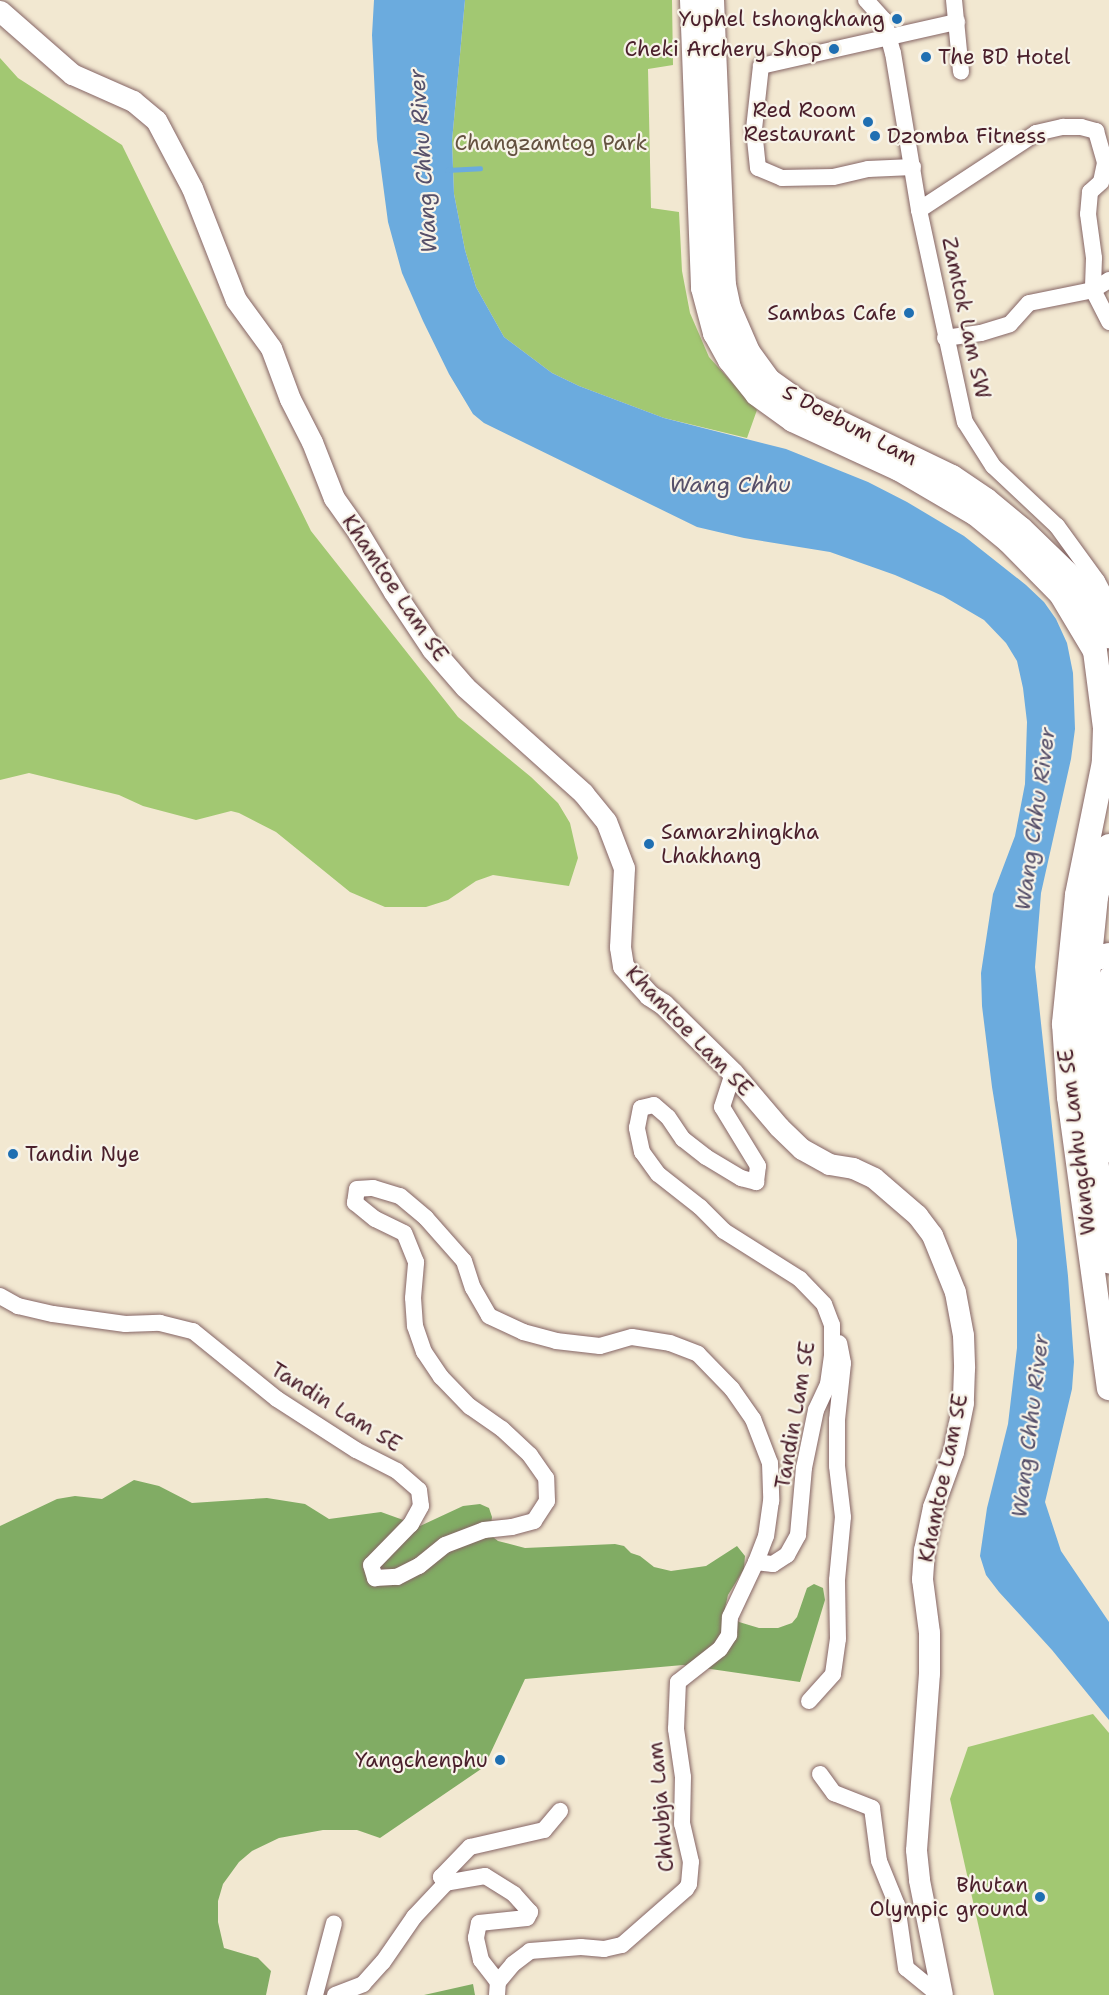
<!DOCTYPE html>
<style>
body{margin:0}
#map{position:relative;width:1109px;height:1995px;overflow:hidden;background:#f2e8d1;font-family:"Shantell Sans",sans-serif}
div>[style]{position:absolute}
.green>*{inset:0;background:#a2c872}
.forest>*{inset:0;background:#81ac64}
.water>*{inset:0;background:#6babde}
.stream>*{height:4.5px;margin:-2.25px;padding:0 2.25px;transform-origin:2.25px;border-radius:2.25px;background:#6babde}
.roads{filter:drop-shadow(0 0 2px #856565) drop-shadow(0 0 2px #856565)}
.minor>*{height:16px;margin:-8px;padding:0 8px;transform-origin:8px;border-radius:8px;background:#fff}
.major>*{height:21px;margin:-10.5px;padding:0 10.5px;transform-origin:10.5px;border-radius:10.5px;background:#fff}
.highway>*{height:24px;margin:-12px;padding:0 12px;transform-origin:12px;border-radius:12px;background:#fff}
.dots>*{width:16px;height:16px;translate:-50% -50%;box-sizing:border-box;border:3px solid #f7f3e8;border-radius:50%}
span{translate:-50% -50%;white-space:nowrap;text-align:center;line-height:1.15;-webkit-text-stroke:4.5px #f7f3e8;paint-order:stroke}
.poi-label{font-size:21px;color:#4a1f2b}
.right{translate:-100% -50%;text-align:right}
.left{translate:0 -50%;text-align:left}
.park-label{font-size:21px;color:#645240}
.street-label{font-size:21px;color:#4a1f2b}
.water-label{font-size:22px;color:#56506a;font-style:italic}
</style>
<div id="map">
<div class="green">
<div style="clip-path:polygon(465px 0,672px 0,673px 65px,648px 69px,651px 208px,679px 212px,682px 271px,690px 313px,709px 357px,757px 410px,747px 438px,664px 418px,579px 386px,552px 373px,504px 337px,476px 287px,465px 250px,454px 194px,452px 141px)"></div>
<div style="clip-path:polygon(0 58px,18px 78px,122px 145px,311px 531px,458px 717px,531px 777px,558px 803px,570px 823px,578px 858px,569px 886px,493px 875px,476px 881px,448px 900px,426px 907px,385px 907px,350px 892px,276px 832px,239px 813px,231px 811px,196px 820px,143px 806px,119px 795px,29px 773px,0 780px)"></div>
<div style="clip-path:polygon(1093px 1714px,1109px 1733px,1109px 1995px,994px 1995px,950px 1799px,968px 1747px)"></div>
</div>
<div class="forest">
<div style="clip-path:polygon(134px 1480px,159px 1486px,192px 1503px,267px 1498px,305px 1504px,329px 1519px,381px 1512px,420px 1526px,463px 1506px,480px 1504px,489px 1508px,492px 1517px,491px 1525px,484px 1530px,498px 1541px,525px 1548px,615px 1544px,624px 1546px,631px 1553px,640px 1556px,654px 1567px,671px 1571px,706px 1566px,737px 1546px,745px 1556px,744px 1569px,728px 1595px,725px 1608px,739px 1622px,759px 1628px,778px 1628px,792px 1623px,797px 1617px,807px 1588px,814px 1584px,823px 1588px,825px 1600px,800px 1682px,683px 1665px,525px 1679px,484px 1767px,380px 1838px,357px 1830px,323px 1830px,279px 1838px,252px 1851px,239px 1862px,223px 1884px,218px 1901px,218px 1922px,224px 1948px,258px 1958px,271px 1971px,266px 1995px,0 1995px,0 1526px,57px 1499px,75px 1496px,102px 1499px)"></div>
<div style="clip-path:polygon(473px 1984px,475px 1995px,424px 1995px)"></div>
</div>
<div class="water">
<div style="clip-path:polygon(374px 0,465px 0,452px 141px,454px 194px,465px 250px,476px 287px,504px 337px,552px 373px,579px 386px,664px 418px,786px 449px,868px 482px,907px 502px,964px 536px,1026px 585px,1044px 602px,1056px 619px,1067px 643px,1073px 673px,1075px 729px,1071px 759px,1041px 893px,1035px 967px,1068px 1276px,1074px 1362px,1072px 1389px,1045px 1502px,1061px 1551px,1109px 1622px,1109px 1720px,1052px 1650px,999px 1592px,986px 1575px,980px 1556px,987px 1508px,1008px 1424px,1017px 1348px,1017px 1240px,992px 1087px,982px 1006px,981px 973px,993px 894px,1015px 836px,1025px 784px,1027px 722px,1023px 688px,1017px 661px,1006px 643px,984px 620px,943px 596px,895px 575px,830px 552px,744px 538px,697px 527px,484px 423px,473px 414px,449px 374px,423px 321px,402px 273px,388px 222px,377px 139px,372px 35px)"></div>
</div>
<div class="stream">
<div style="left:447px;top:170px;width:33px;rotate:-3deg"></div>
</div>
<div class="roads">
<div class="minor">
<div style="left:866px;top:0;width:27px;rotate:48deg"></div>
<div style="left:884px;top:20px;width:34px;rotate:75deg"></div>
<div style="left:893px;top:53px;width:159px;rotate:80.6deg"></div>
<div style="left:919px;top:210px;width:217px;rotate:77.8deg"></div>
<div style="left:965px;top:422px;width:52px;rotate:57.5deg"></div>
<div style="left:993px;top:466px;width:88px;rotate:43.2deg"></div>
<div style="left:1057px;top:526px;width:68px;rotate:54deg"></div>
<div style="left:1097px;top:581px;width:26px;rotate:62deg"></div>
<div style="left:954px;top:0;width:72px;rotate:84.4deg"></div>
<div style="left:913px;top:167px;width:45px;rotate:177.5deg"></div>
<div style="left:868px;top:169px;width:36px;rotate:167deg"></div>
<div style="left:833px;top:177px;width:51px;rotate:178.9deg"></div>
<div style="left:782px;top:178px;width:26px;rotate:-157deg"></div>
<div style="left:758px;top:168px;width:39px;rotate:-96deg"></div>
<div style="left:754px;top:129px;width:63px;rotate:-83.7deg"></div>
<div style="left:761px;top:66px;width:201px;rotate:-12.7deg"></div>
<div style="left:919px;top:210px;width:140px;rotate:-33.3deg"></div>
<div style="left:1036px;top:133px;width:28px;rotate:-13deg"></div>
<div style="left:1063px;top:127px;width:18px"></div>
<div style="left:1081px;top:127px;width:16px;rotate:15deg"></div>
<div style="left:1096px;top:131px;width:33px;rotate:74deg"></div>
<div style="left:1105px;top:163px;width:19px;rotate:102deg"></div>
<div style="left:1101px;top:182px;width:15px;rotate:138deg"></div>
<div style="left:1090px;top:192px;width:22px;rotate:95deg"></div>
<div style="left:1088px;top:214px;width:44px;rotate:82.2deg"></div>
<div style="left:1094px;top:258px;width:32px;rotate:92deg"></div>
<div style="left:1093px;top:290px;width:36px;rotate:63deg"></div>
<div style="left:945px;top:338px;width:36px;rotate:-8deg"></div>
<div style="left:981px;top:333px;width:30px;rotate:-17deg"></div>
<div style="left:1010px;top:324px;width:28px;rotate:-48deg"></div>
<div style="left:1029px;top:303px;width:65px;rotate:-11.5deg"></div>
<div style="left:1093px;top:290px;width:19px;rotate:-32deg"></div>
<div style="left:0;top:1296px;width:21px;rotate:29deg"></div>
<div style="left:18px;top:1306px;width:36px;rotate:13deg"></div>
<div style="left:53px;top:1314px;width:73px;rotate:7.9deg"></div>
<div style="left:125px;top:1324px;width:35px;rotate:-2deg"></div>
<div style="left:160px;top:1323px;width:34px;rotate:14deg"></div>
<div style="left:193px;top:1331px;width:108px;rotate:39deg"></div>
<div style="left:277px;top:1399px;width:94px;rotate:32.8deg"></div>
<div style="left:356px;top:1450px;width:46px;rotate:27.1deg"></div>
<div style="left:397px;top:1471px;width:29px;rotate:41deg"></div>
<div style="left:419px;top:1490px;width:16px;rotate:83deg"></div>
<div style="left:421px;top:1506px;width:21px;rotate:119deg"></div>
<div style="left:411px;top:1524px;width:57px;rotate:134.3deg"></div>
<div style="left:371px;top:1565px;width:14px;rotate:73deg"></div>
<div style="left:375px;top:1578px;width:22px;rotate:-3deg"></div>
<div style="left:397px;top:1577px;width:25px;rotate:-27deg"></div>
<div style="left:419px;top:1566px;width:33px;rotate:-39deg"></div>
<div style="left:445px;top:1545px;width:42px;rotate:-21deg"></div>
<div style="left:484px;top:1530px;width:28px;rotate:-6deg"></div>
<div style="left:512px;top:1527px;width:23px;rotate:-15deg"></div>
<div style="left:534px;top:1521px;width:24px;rotate:-57deg"></div>
<div style="left:547px;top:1501px;width:23px;rotate:-92deg"></div>
<div style="left:546px;top:1478px;width:28px;rotate:-125deg"></div>
<div style="left:530px;top:1455px;width:38px;rotate:-137deg"></div>
<div style="left:502px;top:1429px;width:39px;rotate:-145deg"></div>
<div style="left:470px;top:1407px;width:42px;rotate:-134deg"></div>
<div style="left:441px;top:1377px;width:30px;rotate:-124deg"></div>
<div style="left:424px;top:1352px;width:28px;rotate:-109deg"></div>
<div style="left:415px;top:1326px;width:28px;rotate:-94deg"></div>
<div style="left:413px;top:1298px;width:36px;rotate:-85deg"></div>
<div style="left:416px;top:1262px;width:31px;rotate:-112deg"></div>
<div style="left:404px;top:1233px;width:32px;rotate:-154deg"></div>
<div style="left:375px;top:1219px;width:26px;rotate:-141deg"></div>
<div style="left:355px;top:1203px;width:14px;rotate:-82deg"></div>
<div style="left:357px;top:1189px;width:16px;rotate:-4deg"></div>
<div style="left:373px;top:1188px;width:28px;rotate:17deg"></div>
<div style="left:400px;top:1196px;width:34px;rotate:40deg"></div>
<div style="left:426px;top:1218px;width:57px;rotate:48.5deg"></div>
<div style="left:464px;top:1261px;width:28px;rotate:72deg"></div>
<div style="left:473px;top:1288px;width:32px;rotate:60deg"></div>
<div style="left:489px;top:1316px;width:38px;rotate:25deg"></div>
<div style="left:523px;top:1332px;width:34px;rotate:15deg"></div>
<div style="left:556px;top:1341px;width:44px;rotate:6.5deg"></div>
<div style="left:600px;top:1346px;width:33px;rotate:-16deg"></div>
<div style="left:632px;top:1337px;width:38px;rotate:9deg"></div>
<div style="left:670px;top:1343px;width:30px;rotate:21deg"></div>
<div style="left:698px;top:1354px;width:49px;rotate:45.8deg"></div>
<div style="left:732px;top:1389px;width:37px;rotate:55deg"></div>
<div style="left:753px;top:1419px;width:47px;rotate:68.9deg"></div>
<div style="left:770px;top:1463px;width:38px;rotate:88deg"></div>
<div style="left:771px;top:1501px;width:35px;rotate:98deg"></div>
<div style="left:766px;top:1536px;width:28px;rotate:111deg"></div>
<div style="left:756px;top:1562px;width:17px;rotate:7deg"></div>
<div style="left:773px;top:1564px;width:17px;rotate:-33deg"></div>
<div style="left:787px;top:1555px;width:23px;rotate:-61deg"></div>
<div style="left:798px;top:1535px;width:67px;rotate:-84.9deg"></div>
<div style="left:804px;top:1468px;width:59px;rotate:-78.3deg"></div>
<div style="left:816px;top:1410px;width:29px;rotate:-65deg"></div>
<div style="left:828px;top:1384px;width:28px;rotate:-82deg"></div>
<div style="left:832px;top:1356px;width:31px;rotate:-90deg"></div>
<div style="left:832px;top:1325px;width:22px;rotate:-111deg"></div>
<div style="left:824px;top:1304px;width:35px;rotate:-134deg"></div>
<div style="left:800px;top:1279px;width:90px;rotate:-147.7deg"></div>
<div style="left:724px;top:1231px;width:34px;rotate:-135deg"></div>
<div style="left:700px;top:1207px;width:53px;rotate:-141.8deg"></div>
<div style="left:658px;top:1174px;width:27px;rotate:-126deg"></div>
<div style="left:642px;top:1152px;width:25px;rotate:-102deg"></div>
<div style="left:637px;top:1128px;width:20px;rotate:-79deg"></div>
<div style="left:641px;top:1108px;width:13px;rotate:-13deg"></div>
<div style="left:654px;top:1105px;width:18px;rotate:41deg"></div>
<div style="left:668px;top:1117px;width:27px;rotate:56deg"></div>
<div style="left:683px;top:1139px;width:29px;rotate:38deg"></div>
<div style="left:706px;top:1157px;width:41px;rotate:31deg"></div>
<div style="left:741px;top:1178px;width:16px;rotate:15deg"></div>
<div style="left:756px;top:1182px;width:16px;rotate:-83deg"></div>
<div style="left:758px;top:1166px;width:69px;rotate:-121.4deg"></div>
<div style="left:722px;top:1107px;width:36px;rotate:-72deg"></div>
<div style="left:809px;top:1701px;width:36px;rotate:-48deg"></div>
<div style="left:833px;top:1674px;width:35px;rotate:-82deg"></div>
<div style="left:838px;top:1639px;width:59px;rotate:-91deg"></div>
<div style="left:837px;top:1580px;width:63px;rotate:-84.6deg"></div>
<div style="left:843px;top:1517px;width:51px;rotate:-96.7deg"></div>
<div style="left:837px;top:1466px;width:46px;rotate:-90deg"></div>
<div style="left:837px;top:1420px;width:57px;rotate:-84deg"></div>
<div style="left:843px;top:1363px;width:20px;rotate:-101deg"></div>
<div style="left:820px;top:1774px;width:24px;rotate:54deg"></div>
<div style="left:834px;top:1793px;width:41px;rotate:21.5deg"></div>
<div style="left:872px;top:1808px;width:53px;rotate:82.5deg"></div>
<div style="left:879px;top:1861px;width:48px;rotate:67.8deg"></div>
<div style="left:897px;top:1905px;width:64px;rotate:81.9deg"></div>
<div style="left:906px;top:1968px;width:43px;rotate:39.3deg"></div>
<div style="left:498px;top:1982px;width:23px;rotate:-50deg"></div>
<div style="left:513px;top:1964px;width:21px;rotate:-37deg"></div>
<div style="left:530px;top:1951px;width:51px;rotate:-4.5deg"></div>
<div style="left:581px;top:1947px;width:23px;rotate:5deg"></div>
<div style="left:604px;top:1949px;width:18px;rotate:-13deg"></div>
<div style="left:622px;top:1945px;width:85px;rotate:-41.2deg"></div>
<div style="left:686px;top:1889px;width:6px;rotate:-59deg"></div>
<div style="left:689px;top:1884px;width:22px;rotate:-85deg"></div>
<div style="left:691px;top:1862px;width:39px;rotate:-103deg"></div>
<div style="left:682px;top:1824px;width:47px;rotate:-88.8deg"></div>
<div style="left:683px;top:1777px;width:49px;rotate:-98.3deg"></div>
<div style="left:676px;top:1729px;width:47px;rotate:-87.6deg"></div>
<div style="left:678px;top:1682px;width:53px;rotate:-38.2deg"></div>
<div style="left:720px;top:1649px;width:17px;rotate:-57deg"></div>
<div style="left:729px;top:1635px;width:18px;rotate:-87deg"></div>
<div style="left:730px;top:1617px;width:61px;rotate:-64.7deg"></div>
<div style="left:315px;top:1995px;width:74px;rotate:-75.2deg"></div>
<div style="left:335px;top:1995px;width:30px;rotate:-21deg"></div>
<div style="left:363px;top:1984px;width:30px;rotate:-48deg"></div>
<div style="left:383px;top:1962px;width:55px;rotate:-55.4deg"></div>
<div style="left:414px;top:1917px;width:47px;rotate:-46.7deg"></div>
<div style="left:497px;top:1995px;width:13px;rotate:-86deg"></div>
<div style="left:498px;top:1982px;width:28px;rotate:-128deg"></div>
<div style="left:481px;top:1960px;width:23px;rotate:-103deg"></div>
<div style="left:476px;top:1938px;width:15px;rotate:-79deg"></div>
<div style="left:479px;top:1923px;width:48px;rotate:-5.9deg"></div>
<div style="left:527px;top:1918px;width:7px;rotate:-63deg"></div>
<div style="left:530px;top:1912px;width:24px;rotate:-132deg"></div>
<div style="left:514px;top:1894px;width:34px;rotate:-148deg"></div>
<div style="left:485px;top:1876px;width:40px;rotate:170deg"></div>
<div style="left:446px;top:1883px;width:8px;rotate:-130deg"></div>
<div style="left:441px;top:1877px;width:42px;rotate:-46deg"></div>
<div style="left:470px;top:1847px;width:76px;rotate:-12.9deg"></div>
<div style="left:544px;top:1830px;width:25px;rotate:-50deg"></div>
</div>
<div class="major">
<div style="left:0;top:11px;width:96px;rotate:41.2deg"></div>
<div style="left:72px;top:74px;width:67px;rotate:23.9deg"></div>
<div style="left:133px;top:101px;width:30px;rotate:40deg"></div>
<div style="left:156px;top:120px;width:77px;rotate:62.1deg"></div>
<div style="left:192px;top:188px;width:120px;rotate:68.6deg"></div>
<div style="left:236px;top:300px;width:59px;rotate:53.9deg"></div>
<div style="left:271px;top:348px;width:54px;rotate:69.6deg"></div>
<div style="left:290px;top:399px;width:48px;rotate:62.9deg"></div>
<div style="left:312px;top:442px;width:60px;rotate:68.6deg"></div>
<div style="left:334px;top:498px;width:42px;rotate:54.8deg"></div>
<div style="left:358px;top:532px;width:70px;rotate:59deg"></div>
<div style="left:394px;top:592px;width:69px;rotate:56.3deg"></div>
<div style="left:432px;top:649px;width:50px;rotate:49deg"></div>
<div style="left:465px;top:687px;width:159px;rotate:41.9deg"></div>
<div style="left:583px;top:793px;width:36px;rotate:51deg"></div>
<div style="left:606px;top:821px;width:50px;rotate:69deg"></div>
<div style="left:624px;top:868px;width:79px;rotate:92.9deg"></div>
<div style="left:620px;top:947px;width:19px;rotate:81deg"></div>
<div style="left:623px;top:966px;width:39px;rotate:48deg"></div>
<div style="left:649px;top:995px;width:17px;rotate:33deg"></div>
<div style="left:663px;top:1004px;width:98px;rotate:44.6deg"></div>
<div style="left:733px;top:1073px;width:71px;rotate:49.6deg"></div>
<div style="left:779px;top:1127px;width:32px;rotate:44deg"></div>
<div style="left:802px;top:1149px;width:31px;rotate:29deg"></div>
<div style="left:829px;top:1164px;width:24px;rotate:9deg"></div>
<div style="left:853px;top:1168px;width:23px;rotate:25deg"></div>
<div style="left:874px;top:1178px;width:57px;rotate:40.7deg"></div>
<div style="left:917px;top:1215px;width:25px;rotate:53deg"></div>
<div style="left:932px;top:1235px;width:61px;rotate:68deg"></div>
<div style="left:955px;top:1292px;width:44px;rotate:79.5deg"></div>
<div style="left:963px;top:1335px;width:33px;rotate:88deg"></div>
<div style="left:964px;top:1368px;width:35px;rotate:92deg"></div>
<div style="left:963px;top:1403px;width:50px;rotate:101.5deg"></div>
<div style="left:953px;top:1452px;width:59px;rotate:110deg"></div>
<div style="left:933px;top:1507px;width:44px;rotate:101.8deg"></div>
<div style="left:924px;top:1550px;width:29px;rotate:94deg"></div>
<div style="left:922px;top:1579px;width:53px;rotate:82.5deg"></div>
<div style="left:929px;top:1632px;width:41px;rotate:90deg"></div>
<div style="left:929px;top:1673px;width:177px;rotate:94.2deg"></div>
<div style="left:916px;top:1850px;width:30px;rotate:84deg"></div>
<div style="left:919px;top:1880px;width:117px;rotate:78.7deg"></div>
<div style="left:1109px;top:976px;width:20px;rotate:105deg"></div>
<div style="left:1104px;top:995px;width:78px;rotate:92.9deg"></div>
<div style="left:1100px;top:1073px;width:79px;rotate:83.4deg"></div>
</div>
<div class="highway">
<div style="left:692px;top:0;width:288px;rotate:87.8deg"></div>
<div style="left:703px;top:288px;width:47px;rotate:75.1deg"></div>
<div style="left:715px;top:333px;width:31px;rotate:61deg"></div>
<div style="left:730px;top:360px;width:43px;rotate:51.5deg"></div>
<div style="left:757px;top:394px;width:44px;rotate:35.8deg"></div>
<div style="left:793px;top:420px;width:117px;rotate:24.8deg"></div>
<div style="left:899px;top:469px;width:89px;rotate:30.3deg"></div>
<div style="left:976px;top:514px;width:43px;rotate:39.3deg"></div>
<div style="left:1009px;top:541px;width:74px;rotate:45.5deg"></div>
<div style="left:1061px;top:594px;width:66px;rotate:59.2deg"></div>
<div style="left:1095px;top:651px;width:78px;rotate:82.6deg"></div>
<div style="left:1105px;top:728px;width:34px;rotate:92deg"></div>
<div style="left:1104px;top:762px;width:136px;rotate:101.5deg"></div>
<div style="left:1077px;top:895px;width:130px;rotate:95.8deg"></div>
<div style="left:1064px;top:1024px;width:73px;rotate:86.1deg"></div>
<div style="left:1069px;top:1097px;width:294px;rotate:82.2deg"></div>
<div style="left:712px;top:0;width:285px;rotate:87.6deg"></div>
<div style="left:724px;top:285px;width:24px;rotate:78deg"></div>
<div style="left:729px;top:308px;width:48px;rotate:66.6deg"></div>
<div style="left:748px;top:352px;width:34px;rotate:54deg"></div>
<div style="left:768px;top:380px;width:43px;rotate:35.5deg"></div>
<div style="left:803px;top:405px;width:165px;rotate:25.8deg"></div>
<div style="left:952px;top:477px;width:41px;rotate:34.1deg"></div>
<div style="left:986px;top:500px;width:45px;rotate:39.6deg"></div>
<div style="left:1021px;top:529px;width:79px;rotate:44deg"></div>
<div style="left:1078px;top:584px;width:27px;rotate:54deg"></div>
<div style="left:1094px;top:606px;width:34px;rotate:63deg"></div>
<div style="left:1109px;top:846px;width:53px;rotate:104.3deg"></div>
<div style="left:1096px;top:897px;width:128px;rotate:95.8deg"></div>
<div style="left:1083px;top:1024px;width:32px;rotate:90deg"></div>
<div style="left:1083px;top:1056px;width:207px;rotate:82.8deg"></div>
<div style="left:1088px;top:960px;width:22px;rotate:-13deg"></div>
</div>
</div>
<div class="dots">
<div style="left:897px;top:19px;background:#1f6fb2"></div>
<div style="left:834px;top:49px;background:#1f6fb2"></div>
<div style="left:926px;top:57px;background:#1f6fb2"></div>
<div style="left:868px;top:122px;background:#1f6fb2"></div>
<div style="left:875px;top:136px;background:#1f6fb2"></div>
<div style="left:909px;top:313px;background:#1f6fb2"></div>
<div style="left:649px;top:844px;background:#1f6fb2"></div>
<div style="left:13px;top:1154px;background:#1f6fb2"></div>
<div style="left:500px;top:1760px;background:#1f6fb2"></div>
<div style="left:1040px;top:1897px;background:#1f6fb2"></div>
</div>
<div class="poi-label">
<span class="right" style="left:885px;top:19px">Yuphel tshongkhang</span>
<span class="right" style="left:822px;top:49px">Cheki Archery Shop</span>
<span class="left" style="left:938px;top:57px">The BD Hotel</span>
<span class="right" style="left:856px;top:122px">Red Room<br>Restaurant</span>
<span class="left" style="left:887px;top:136px">Dzomba Fitness</span>
<span class="right" style="left:897px;top:313px">Sambas Cafe</span>
<span class="left" style="left:661px;top:844px">Samarzhingkha<br>Lhakhang</span>
<span class="left" style="left:25px;top:1154px">Tandin Nye</span>
<span class="right" style="left:488px;top:1760px">Yangchenphu</span>
<span class="right" style="left:1028px;top:1897px">Bhutan<br>Olympic ground</span>
</div>
<div class="park-label">
<span style="left:551px;top:143px">Changzamtog Park</span>
</div>
<div class="street-label">
<span style="left:966px;top:318px;rotate:78deg">Zamtok Lam SW</span>
<span style="left:850px;top:425px;rotate:28deg">S Doebum Lam</span>
<span style="left:395px;top:588px;rotate:56deg">Khamtoe Lam SE</span>
<span style="left:689px;top:1031px;rotate:46deg">Khamtoe Lam SE</span>
<span style="left:1077px;top:1142px;rotate:-97deg">Wangchhu Lam SE</span>
<span style="left:336px;top:1407px;rotate:32deg">Tandin Lam SE</span>
<span style="left:795px;top:1415px;rotate:-80deg">Tandin Lam SE</span>
<span style="left:943px;top:1478px;rotate:-78deg">Khamtoe Lam SE</span>
<span style="left:661px;top:1807px;rotate:-95deg">Chhubja Lam</span>
</div>
<div class="water-label">
<span style="left:423px;top:161px;rotate:-94deg">Wang Chhu River</span>
<span style="left:730px;top:485px">Wang Chhu</span>
<span style="left:1035px;top:819px;rotate:-82deg">Wang Chhu River</span>
<span style="left:1030px;top:1426px;rotate:-83deg">Wang Chhu River</span>
</div>
</div>
